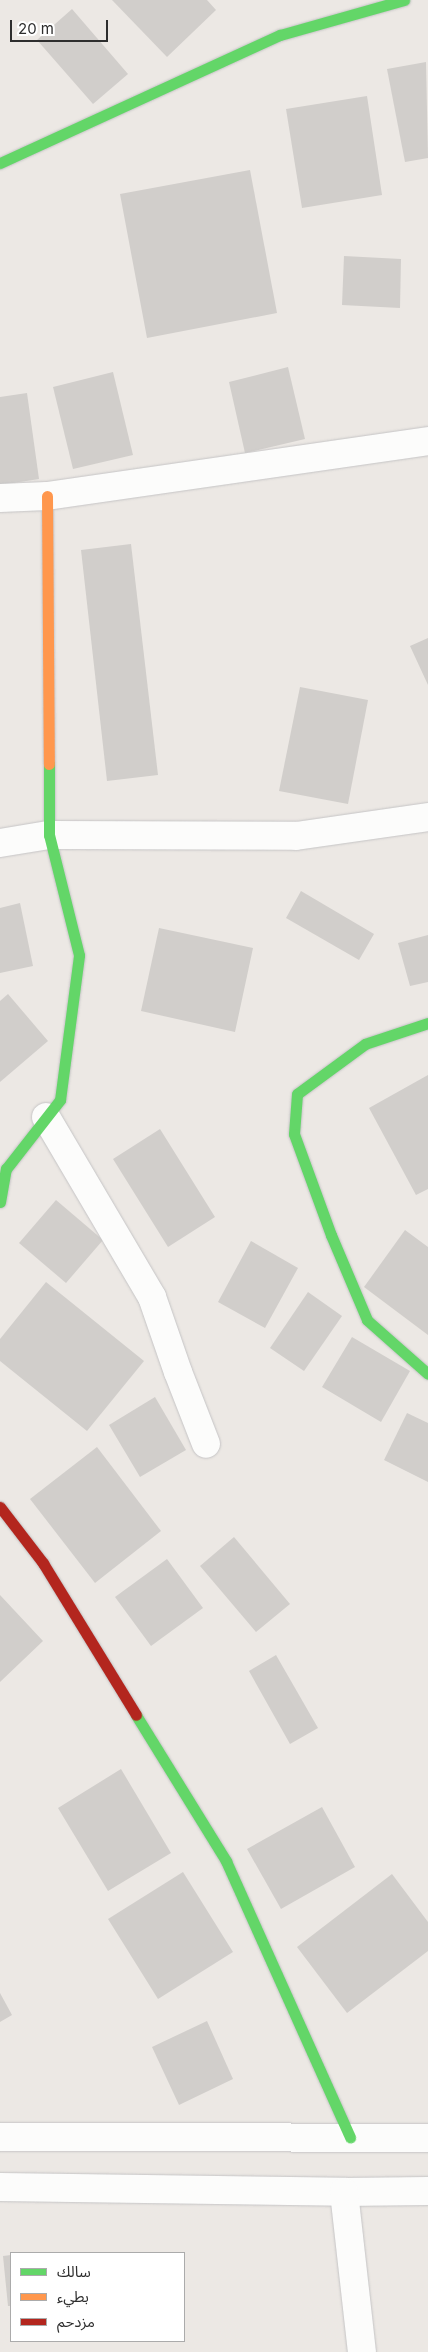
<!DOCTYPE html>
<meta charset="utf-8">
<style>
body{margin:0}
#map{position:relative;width:428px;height:2352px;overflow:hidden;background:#ece8e4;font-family:Inter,"Noto Sans Arabic",sans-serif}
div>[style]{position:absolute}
.building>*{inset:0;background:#d1cecb}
.roads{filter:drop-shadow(0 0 1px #c5c4c5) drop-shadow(0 0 1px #c5c4c5)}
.street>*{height:28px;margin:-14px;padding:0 14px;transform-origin:14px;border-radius:14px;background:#fcfcfb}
.fast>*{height:11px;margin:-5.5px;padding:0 5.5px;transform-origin:5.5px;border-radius:5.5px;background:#63d668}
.slow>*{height:11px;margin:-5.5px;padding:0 5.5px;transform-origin:5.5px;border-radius:5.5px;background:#ff974d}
.jam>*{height:11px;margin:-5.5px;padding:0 5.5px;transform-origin:5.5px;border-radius:5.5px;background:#b3261e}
span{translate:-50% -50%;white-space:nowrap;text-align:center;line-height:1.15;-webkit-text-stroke:4.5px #fff;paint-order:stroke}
.legend{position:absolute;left:10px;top:2252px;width:175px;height:90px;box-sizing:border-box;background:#fff;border:1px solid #ababab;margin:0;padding:6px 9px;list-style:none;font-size:15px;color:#2e2e2e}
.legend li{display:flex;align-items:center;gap:10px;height:25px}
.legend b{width:25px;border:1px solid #ababab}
.scale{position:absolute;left:10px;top:20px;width:98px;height:22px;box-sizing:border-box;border:2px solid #2e2e2e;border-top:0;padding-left:6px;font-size:15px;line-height:18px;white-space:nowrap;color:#2e2e2e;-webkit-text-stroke:4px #fff;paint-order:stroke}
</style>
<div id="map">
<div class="building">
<div style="clip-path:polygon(112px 0,207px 0,216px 10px,167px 57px)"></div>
<div style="clip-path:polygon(72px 9px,128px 74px,93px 104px,37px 40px)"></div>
<div style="clip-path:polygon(426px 62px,428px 158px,405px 162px,387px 69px)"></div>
<div style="clip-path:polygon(367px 96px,382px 195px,302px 208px,286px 109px)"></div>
<div style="clip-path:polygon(250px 170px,277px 313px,147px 338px,120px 194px)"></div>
<div style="clip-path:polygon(344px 256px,401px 259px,400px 308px,342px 305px)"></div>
<div style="clip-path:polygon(288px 367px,305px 439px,245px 453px,229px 382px)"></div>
<div style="clip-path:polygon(113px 372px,133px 455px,73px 469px,53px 387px)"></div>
<div style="clip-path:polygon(27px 393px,39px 479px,0 485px,0 397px)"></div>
<div style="clip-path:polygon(131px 544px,158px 775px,107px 781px,81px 550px)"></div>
<div style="clip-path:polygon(428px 638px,428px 685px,410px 646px)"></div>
<div style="clip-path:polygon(300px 687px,368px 700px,348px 804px,279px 791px)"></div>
<div style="clip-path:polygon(301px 891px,374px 934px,359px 960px,286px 918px)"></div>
<div style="clip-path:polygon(20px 903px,33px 966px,0 973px,0 908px)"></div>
<div style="clip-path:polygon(159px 928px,253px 948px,235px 1032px,141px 1011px)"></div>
<div style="clip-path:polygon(428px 935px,428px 982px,410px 986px,398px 943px)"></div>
<div style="clip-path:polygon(8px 994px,48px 1041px,0 1082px,0 1001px)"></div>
<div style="clip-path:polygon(428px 1075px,428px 1189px,416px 1195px,369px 1108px)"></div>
<div style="clip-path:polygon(160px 1129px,215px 1217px,168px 1247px,113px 1159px)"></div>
<div style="clip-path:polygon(56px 1200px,103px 1240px,66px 1283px,19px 1243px)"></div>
<div style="clip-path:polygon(405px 1230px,428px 1247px,428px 1335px,364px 1287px)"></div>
<div style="clip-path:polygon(251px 1241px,298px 1268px,265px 1328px,218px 1302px)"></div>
<div style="clip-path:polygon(46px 1282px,144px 1361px,87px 1431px,0 1361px,0 1339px)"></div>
<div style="clip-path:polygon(308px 1292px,342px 1316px,304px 1371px,270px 1348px)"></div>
<div style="clip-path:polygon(352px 1337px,410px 1371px,381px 1422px,322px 1387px)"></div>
<div style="clip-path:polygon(155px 1397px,186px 1450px,140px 1477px,109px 1425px)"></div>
<div style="clip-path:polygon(407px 1413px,428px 1423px,428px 1482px,384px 1460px)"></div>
<div style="clip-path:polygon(97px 1447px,161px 1531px,95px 1583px,30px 1499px)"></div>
<div style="clip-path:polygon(234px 1537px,290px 1604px,256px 1632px,200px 1566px)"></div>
<div style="clip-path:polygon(167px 1559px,203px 1608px,151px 1646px,115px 1597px)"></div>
<div style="clip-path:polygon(0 1595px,43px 1641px,0 1682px)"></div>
<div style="clip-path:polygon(276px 1655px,318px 1728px,290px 1744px,249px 1671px)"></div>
<div style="clip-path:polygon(121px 1769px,171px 1853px,108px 1891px,58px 1808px)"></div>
<div style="clip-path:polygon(322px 1807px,355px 1867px,281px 1909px,247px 1849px)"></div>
<div style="clip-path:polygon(183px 1872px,233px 1952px,158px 1999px,108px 1919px)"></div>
<div style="clip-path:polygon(392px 1874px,428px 1922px,428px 1951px,347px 2013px,297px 1947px)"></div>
<div style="clip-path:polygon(0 1993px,12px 2015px,0 2022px)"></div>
<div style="clip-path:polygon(207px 2021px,233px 2079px,179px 2105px,152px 2047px)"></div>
<div style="clip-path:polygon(11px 2255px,11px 2306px,8px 2306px,3px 2256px)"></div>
</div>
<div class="roads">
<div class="street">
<div style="left:0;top:498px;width:47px;rotate:-2.4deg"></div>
<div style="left:47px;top:496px;width:385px;rotate:-8.2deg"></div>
<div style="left:0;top:843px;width:50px;rotate:-9.3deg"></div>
<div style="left:49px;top:835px;width:247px;rotate:0.2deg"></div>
<div style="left:296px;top:836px;width:133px;rotate:-8.2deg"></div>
<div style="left:46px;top:1117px;width:209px;rotate:59.5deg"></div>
<div style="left:152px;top:1297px;width:79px;rotate:70.9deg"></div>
<div style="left:178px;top:1372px;width:77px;rotate:68.7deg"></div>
<div style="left:0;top:2137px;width:428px;rotate:0.1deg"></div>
<div style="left:0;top:2187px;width:344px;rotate:0.8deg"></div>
<div style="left:344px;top:2192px;width:84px;rotate:-0.7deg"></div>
<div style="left:344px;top:2192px;width:161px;rotate:83.6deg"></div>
</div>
<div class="fast">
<div style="left:0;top:163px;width:308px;rotate:-24.6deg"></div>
<div style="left:280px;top:35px;width:129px;rotate:-15.8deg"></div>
<div style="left:428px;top:1023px;width:66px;rotate:161.6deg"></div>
<div style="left:365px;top:1044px;width:84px;rotate:143.7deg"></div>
<div style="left:297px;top:1094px;width:40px;rotate:94.3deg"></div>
<div style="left:294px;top:1134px;width:108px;rotate:69.9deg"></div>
<div style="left:331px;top:1235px;width:92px;rotate:67deg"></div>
<div style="left:367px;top:1320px;width:81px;rotate:41.5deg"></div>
<div style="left:0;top:1202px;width:34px;rotate:-80deg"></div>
<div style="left:6px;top:1169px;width:88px;rotate:-52deg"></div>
<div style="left:60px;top:1100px;width:146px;rotate:-82.5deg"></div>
<div style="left:79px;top:955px;width:124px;rotate:-104deg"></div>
<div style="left:49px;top:835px;width:71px;rotate:-90deg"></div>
<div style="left:136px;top:1715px;width:172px;rotate:58.3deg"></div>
<div style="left:226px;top:1861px;width:303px;rotate:65.8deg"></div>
</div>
<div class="slow">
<div style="left:47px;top:496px;width:268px;rotate:89.6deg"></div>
</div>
<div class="jam">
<div style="left:0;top:1507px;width:71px;rotate:52.5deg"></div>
<div style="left:43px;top:1563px;width:178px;rotate:58.5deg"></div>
</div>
</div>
<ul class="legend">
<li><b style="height:6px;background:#63d668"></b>سالك</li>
<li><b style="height:6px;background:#ff974d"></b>بطيء</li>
<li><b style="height:6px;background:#b3261e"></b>مزدحم</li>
</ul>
<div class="scale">20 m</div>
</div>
